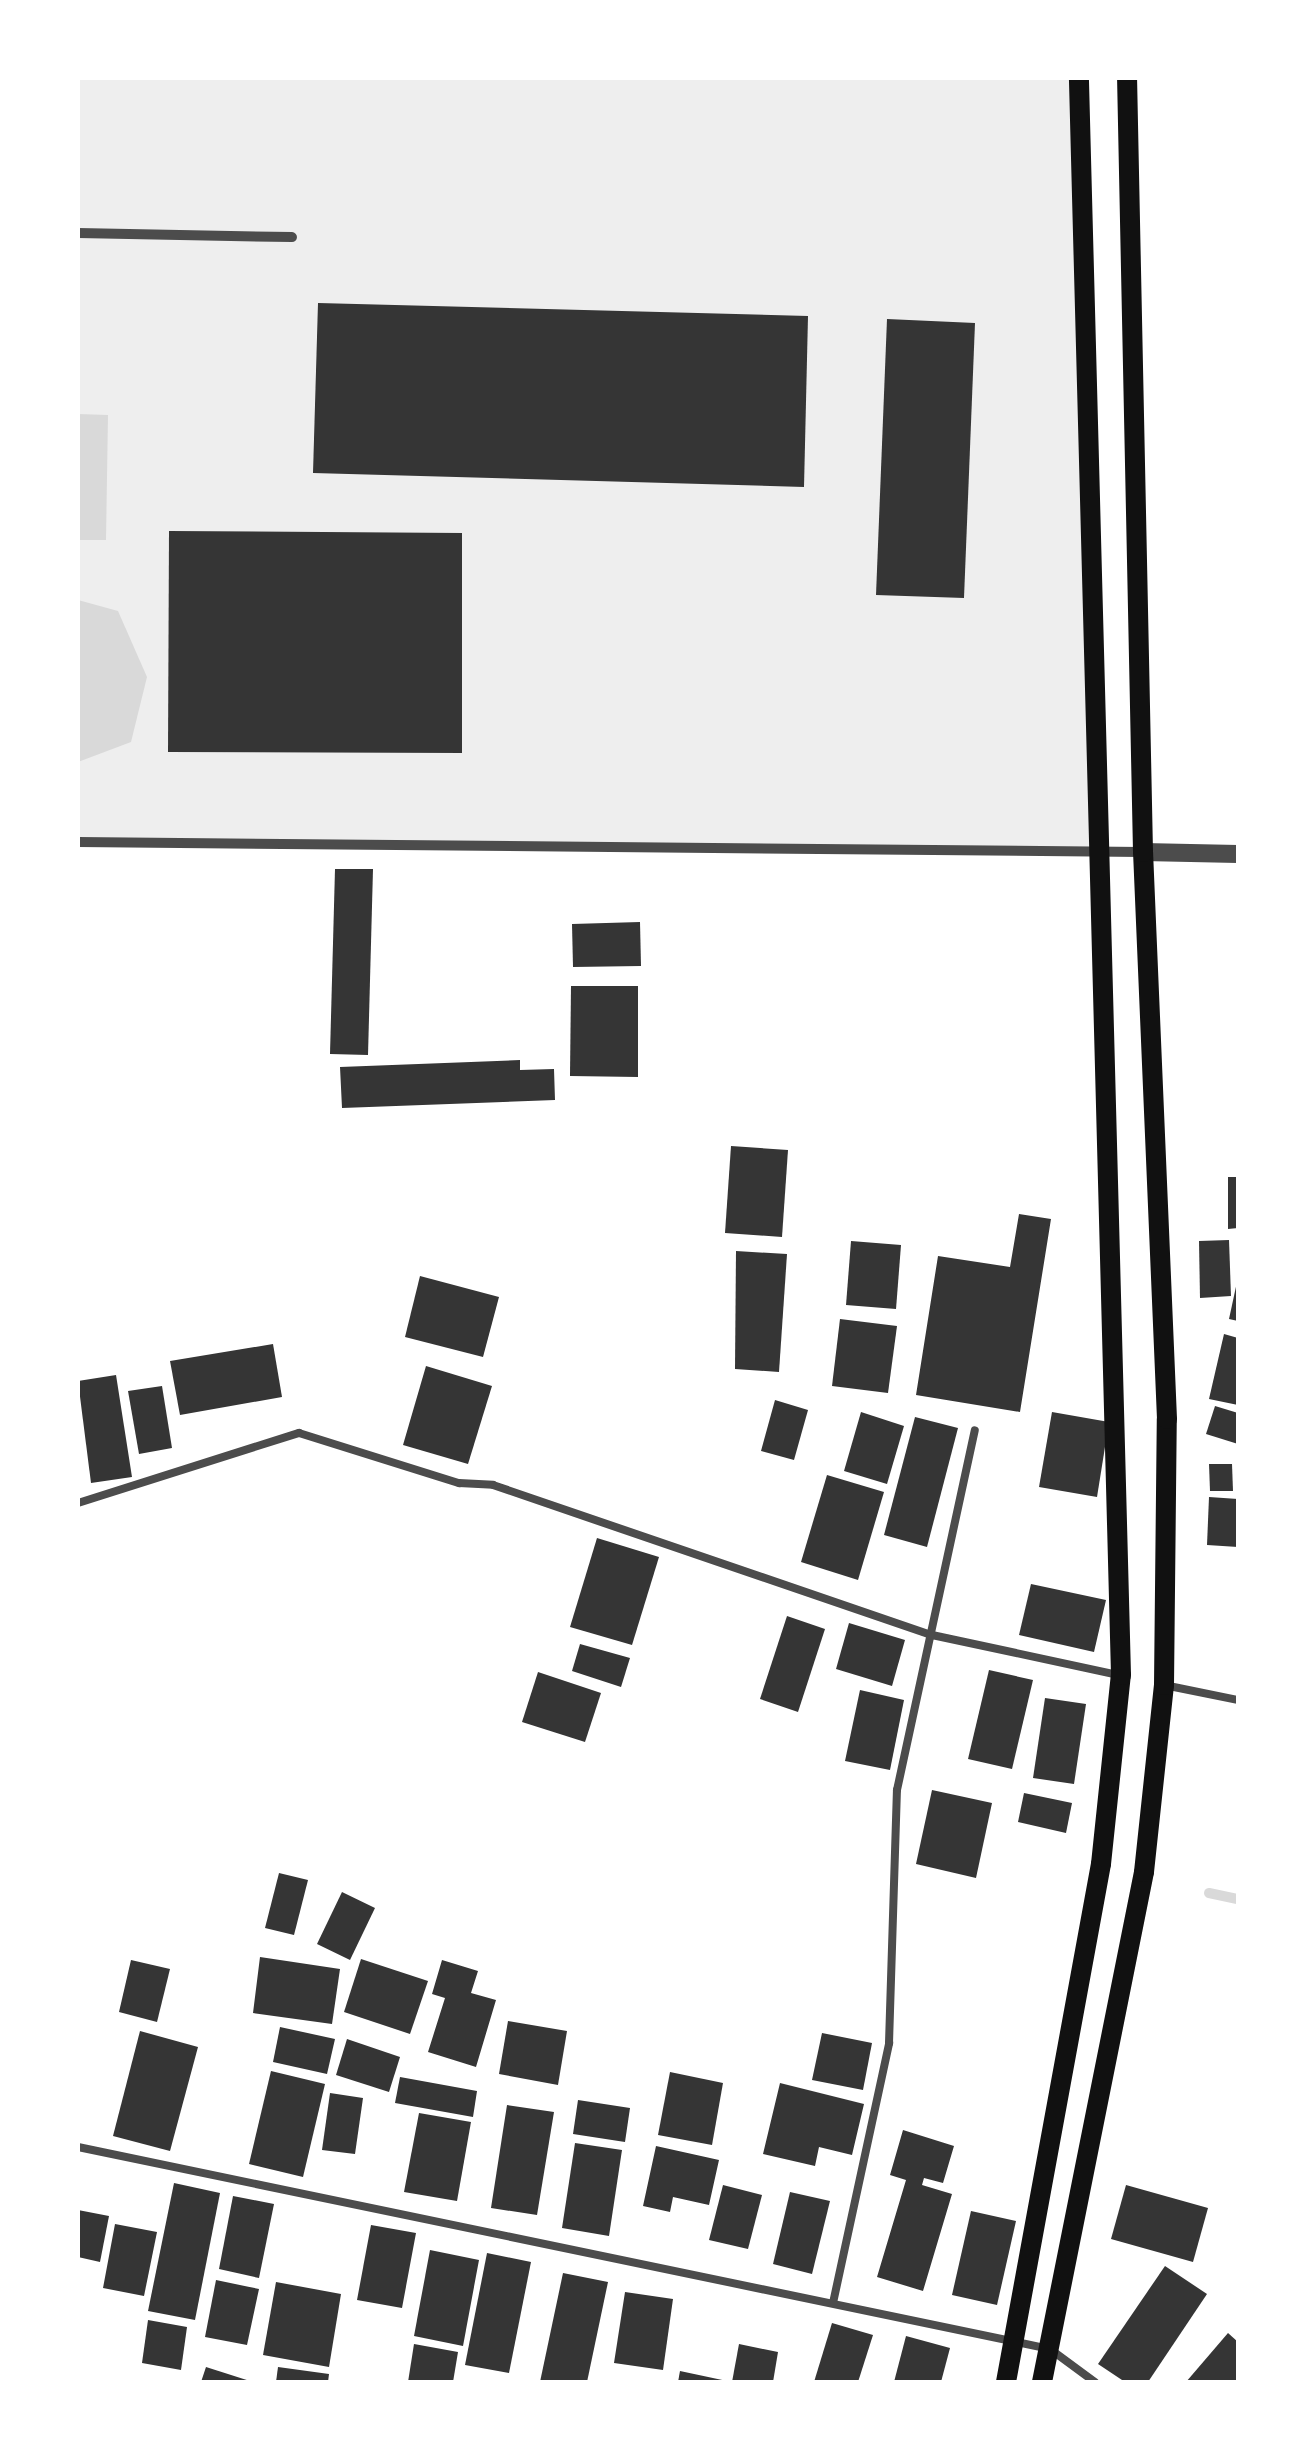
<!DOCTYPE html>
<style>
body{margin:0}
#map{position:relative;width:1316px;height:2460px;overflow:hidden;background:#fff;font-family:Jost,sans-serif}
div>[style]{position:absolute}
.green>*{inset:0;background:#eee}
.water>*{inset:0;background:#d9d9d9}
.stream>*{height:10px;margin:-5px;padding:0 5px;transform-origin:5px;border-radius:5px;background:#d9d9d9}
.building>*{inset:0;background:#353535}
.service>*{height:8px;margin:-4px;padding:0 4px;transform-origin:4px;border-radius:4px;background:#4c4c4c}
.minor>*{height:10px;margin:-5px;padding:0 5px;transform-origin:5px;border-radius:5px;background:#4c4c4c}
.tertiary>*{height:18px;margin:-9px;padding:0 9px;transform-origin:9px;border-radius:9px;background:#4c4c4c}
.secondary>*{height:20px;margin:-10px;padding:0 10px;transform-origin:10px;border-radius:10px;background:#111}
span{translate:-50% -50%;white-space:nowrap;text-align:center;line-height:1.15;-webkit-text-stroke:8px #fff;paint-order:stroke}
.frame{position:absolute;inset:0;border:80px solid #fff;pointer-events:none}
</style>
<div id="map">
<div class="green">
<div style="clip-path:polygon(78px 78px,1079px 78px,1099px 853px,78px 842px)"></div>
</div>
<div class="water">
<div style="clip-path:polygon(78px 414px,108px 415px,106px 540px,78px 540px)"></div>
<div style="clip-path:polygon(78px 600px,118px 611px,147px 677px,131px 742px,78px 762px)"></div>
</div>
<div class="stream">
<div style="left:1209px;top:1893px;width:30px;rotate:12deg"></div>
</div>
<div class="building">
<div style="clip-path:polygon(318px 303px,808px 316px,804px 487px,313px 473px)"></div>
<div style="clip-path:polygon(887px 319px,975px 323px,964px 598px,876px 595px)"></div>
<div style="clip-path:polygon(169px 531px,462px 533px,462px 753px,168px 752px)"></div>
<div style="clip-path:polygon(335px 869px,373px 869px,368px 1055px,330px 1054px)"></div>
<div style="clip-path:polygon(640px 922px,641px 966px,573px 967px,572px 924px)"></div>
<div style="clip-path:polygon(571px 986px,638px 986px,638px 1077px,570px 1076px)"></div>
<div style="clip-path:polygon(520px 1060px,520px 1070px,554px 1069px,555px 1100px,342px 1108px,340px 1067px)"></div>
<div style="clip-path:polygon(731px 1146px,788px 1150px,782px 1237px,725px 1233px)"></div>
<div style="clip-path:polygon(1228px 1177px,1238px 1177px,1238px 1228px,1228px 1229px)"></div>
<div style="clip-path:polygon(1019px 1214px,1051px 1219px,1020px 1412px,916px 1395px,938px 1256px,1010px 1267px)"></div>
<div style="clip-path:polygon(1229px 1240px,1231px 1296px,1200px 1298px,1199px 1241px)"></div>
<div style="clip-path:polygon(851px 1241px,901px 1245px,896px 1309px,846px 1305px)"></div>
<div style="clip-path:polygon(736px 1251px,787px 1254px,779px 1372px,735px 1369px)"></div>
<div style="clip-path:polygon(420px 1276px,499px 1297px,483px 1357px,405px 1337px)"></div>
<div style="clip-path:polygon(1237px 1282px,1238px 1282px,1238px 1321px,1229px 1319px)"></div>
<div style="clip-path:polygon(840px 1319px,897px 1326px,888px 1393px,832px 1386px)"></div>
<div style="clip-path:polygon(1224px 1334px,1238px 1338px,1238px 1405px,1209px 1399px)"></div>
<div style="clip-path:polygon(273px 1344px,282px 1397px,180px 1415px,170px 1361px)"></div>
<div style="clip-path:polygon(426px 1366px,492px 1386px,468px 1464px,403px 1445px)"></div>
<div style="clip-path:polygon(116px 1375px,132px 1477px,91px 1483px,78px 1381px)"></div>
<div style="clip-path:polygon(162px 1386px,172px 1448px,139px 1454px,128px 1391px)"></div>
<div style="clip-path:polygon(775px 1400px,808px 1410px,794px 1460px,761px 1451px)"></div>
<div style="clip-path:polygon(1215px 1406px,1238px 1413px,1238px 1444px,1206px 1434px)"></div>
<div style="clip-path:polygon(861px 1412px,904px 1426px,887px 1484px,844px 1471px)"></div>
<div style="clip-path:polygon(1052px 1412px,1109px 1422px,1097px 1497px,1039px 1487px)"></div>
<div style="clip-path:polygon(915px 1417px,958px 1428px,927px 1547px,884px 1535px)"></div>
<div style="clip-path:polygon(1209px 1464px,1232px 1464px,1233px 1491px,1210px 1491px)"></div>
<div style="clip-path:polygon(827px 1475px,884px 1492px,858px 1580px,801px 1562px)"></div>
<div style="clip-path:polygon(1209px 1497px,1238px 1499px,1238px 1547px,1207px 1545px)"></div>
<div style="clip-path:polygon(597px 1538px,659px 1557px,632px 1645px,570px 1627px)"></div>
<div style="clip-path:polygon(1031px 1584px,1106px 1600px,1094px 1652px,1019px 1635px)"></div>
<div style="clip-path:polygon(787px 1616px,825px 1629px,798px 1712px,760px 1699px)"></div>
<div style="clip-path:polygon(849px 1623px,905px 1640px,892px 1686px,836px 1669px)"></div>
<div style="clip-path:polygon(580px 1644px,630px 1658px,621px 1687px,572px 1671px)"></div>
<div style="clip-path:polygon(989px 1670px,1033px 1680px,1012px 1769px,968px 1759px)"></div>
<div style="clip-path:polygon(538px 1672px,601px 1693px,585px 1742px,522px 1722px)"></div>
<div style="clip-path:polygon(860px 1690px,904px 1700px,890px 1770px,845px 1761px)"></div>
<div style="clip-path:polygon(1045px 1698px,1086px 1704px,1074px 1784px,1033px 1778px)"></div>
<div style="clip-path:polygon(932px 1790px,992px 1803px,976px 1878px,916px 1864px)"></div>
<div style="clip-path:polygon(1024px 1793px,1072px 1803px,1066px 1833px,1018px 1822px)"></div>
<div style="clip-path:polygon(279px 1873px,308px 1880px,294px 1935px,265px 1928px)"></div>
<div style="clip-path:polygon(342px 1892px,375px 1908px,350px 1960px,317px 1944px)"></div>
<div style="clip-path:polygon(260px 1957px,340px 1969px,332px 2024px,253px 2013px)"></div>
<div style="clip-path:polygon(361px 1959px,428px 1981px,410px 2034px,344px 2012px)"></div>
<div style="clip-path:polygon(131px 1960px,170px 1969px,157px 2022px,119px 2012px)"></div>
<div style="clip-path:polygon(442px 1960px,478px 1971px,471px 1993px,496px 2000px,476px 2067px,428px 2052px,445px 1998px,432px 1994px)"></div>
<div style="clip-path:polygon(508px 2021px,567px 2031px,558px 2085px,499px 2074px)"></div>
<div style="clip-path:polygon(280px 2027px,335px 2039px,327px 2074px,273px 2062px)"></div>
<div style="clip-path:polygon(140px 2031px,198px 2047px,170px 2151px,113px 2136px)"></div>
<div style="clip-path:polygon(822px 2033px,872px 2043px,863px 2090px,812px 2080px)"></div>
<div style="clip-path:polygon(347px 2039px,400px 2057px,389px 2092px,336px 2075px)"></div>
<div style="clip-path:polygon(271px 2071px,325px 2084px,303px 2177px,249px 2164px)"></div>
<div style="clip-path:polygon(670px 2072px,723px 2083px,712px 2145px,658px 2135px)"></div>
<div style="clip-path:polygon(400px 2077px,477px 2091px,473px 2117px,395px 2103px)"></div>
<div style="clip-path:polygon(780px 2083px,864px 2104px,852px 2155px,819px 2147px,815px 2166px,763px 2154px)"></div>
<div style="clip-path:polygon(330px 2093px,363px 2098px,355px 2154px,322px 2150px)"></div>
<div style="clip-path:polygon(578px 2100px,630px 2108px,625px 2142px,573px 2134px)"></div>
<div style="clip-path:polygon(507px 2105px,554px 2112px,537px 2215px,491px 2208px)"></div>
<div style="clip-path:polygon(419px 2113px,471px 2122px,457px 2201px,404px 2192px)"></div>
<div style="clip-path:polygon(903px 2130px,954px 2146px,943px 2183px,924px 2178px,922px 2185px,952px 2194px,923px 2291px,877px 2277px,906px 2180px,890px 2175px)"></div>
<div style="clip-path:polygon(575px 2143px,622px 2150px,609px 2236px,562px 2228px)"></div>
<div style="clip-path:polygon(656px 2146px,719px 2160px,709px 2205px,673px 2197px,670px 2212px,643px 2206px)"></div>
<div style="clip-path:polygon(174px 2183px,220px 2193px,195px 2320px,148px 2311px)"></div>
<div style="clip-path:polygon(723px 2185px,762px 2195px,748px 2249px,709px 2240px)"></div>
<div style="clip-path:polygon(1126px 2185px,1208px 2208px,1193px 2262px,1111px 2239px)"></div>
<div style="clip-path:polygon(790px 2192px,830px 2201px,812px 2274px,773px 2264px)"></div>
<div style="clip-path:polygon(233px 2196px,274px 2204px,259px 2278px,219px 2269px)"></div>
<div style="clip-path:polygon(78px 2210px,109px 2216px,100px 2262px,78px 2257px)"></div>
<div style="clip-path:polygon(971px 2211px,1016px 2221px,997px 2305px,952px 2295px)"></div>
<div style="clip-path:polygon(115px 2224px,157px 2232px,144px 2296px,103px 2288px)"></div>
<div style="clip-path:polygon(371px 2225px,416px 2233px,402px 2308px,357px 2300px)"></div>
<div style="clip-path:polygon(430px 2250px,479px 2260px,463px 2346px,414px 2336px)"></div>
<div style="clip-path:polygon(487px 2253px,531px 2262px,509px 2373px,465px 2365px)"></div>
<div style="clip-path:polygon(1165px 2266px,1207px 2294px,1148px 2382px,1125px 2382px,1098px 2364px)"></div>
<div style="clip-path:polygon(563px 2273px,608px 2282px,587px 2382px,540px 2382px)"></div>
<div style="clip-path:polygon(216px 2280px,259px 2289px,247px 2345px,205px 2337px)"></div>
<div style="clip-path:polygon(276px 2282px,341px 2294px,329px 2367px,263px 2355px)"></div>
<div style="clip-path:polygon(625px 2292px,673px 2299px,663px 2370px,614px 2363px)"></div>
<div style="clip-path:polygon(148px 2320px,187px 2327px,181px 2370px,142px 2363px)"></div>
<div style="clip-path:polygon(832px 2323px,873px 2335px,858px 2382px,814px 2382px)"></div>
<div style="clip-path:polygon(1228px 2333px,1238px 2342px,1238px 2382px,1186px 2382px)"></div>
<div style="clip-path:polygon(906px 2336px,950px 2348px,941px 2382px,894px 2382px)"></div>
<div style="clip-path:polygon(414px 2344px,458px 2352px,453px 2382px,408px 2382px)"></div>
<div style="clip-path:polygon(739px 2344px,778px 2352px,773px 2382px,732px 2382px)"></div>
<div style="clip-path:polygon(206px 2367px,253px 2382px,201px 2382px)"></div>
<div style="clip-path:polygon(278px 2367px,329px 2374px,328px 2382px,276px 2382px)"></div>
<div style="clip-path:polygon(680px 2371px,727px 2381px,727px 2382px,678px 2382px)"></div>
</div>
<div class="service">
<div style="left:78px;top:1503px;width:232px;rotate:-17.6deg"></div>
<div style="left:299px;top:1433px;width:168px;rotate:17.4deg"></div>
<div style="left:459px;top:1483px;width:34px;rotate:3deg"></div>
<div style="left:493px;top:1485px;width:464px;rotate:18.9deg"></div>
<div style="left:932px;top:1635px;width:191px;rotate:12.1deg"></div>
<div style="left:1164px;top:1685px;width:76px;rotate:11.5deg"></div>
<div style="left:78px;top:2147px;width:993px;rotate:11.74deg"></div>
<div style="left:1050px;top:2349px;width:56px;rotate:36.3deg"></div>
<div style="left:833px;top:2303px;width:266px;rotate:-77.8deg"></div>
<div style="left:889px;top:2043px;width:253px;rotate:-88.2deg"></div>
<div style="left:897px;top:1790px;width:368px;rotate:-77.8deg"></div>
</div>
<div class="minor">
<div style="left:78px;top:233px;width:214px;rotate:1.1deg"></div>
<div style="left:78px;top:842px;width:1064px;rotate:0.54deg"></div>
</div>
<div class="tertiary">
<div style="left:1143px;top:852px;width:95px;rotate:1.2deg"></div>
</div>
<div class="secondary">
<div style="left:1006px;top:2382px;width:527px;rotate:-79.61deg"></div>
<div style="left:1101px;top:1864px;width:190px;rotate:-84deg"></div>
<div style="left:1121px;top:1675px;width:1598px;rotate:-91.51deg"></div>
<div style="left:1042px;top:2382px;width:520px;rotate:-78.69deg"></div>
<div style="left:1144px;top:1872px;width:188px;rotate:-83.9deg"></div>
<div style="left:1164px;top:1685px;width:266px;rotate:-89.4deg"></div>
<div style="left:1167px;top:1419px;width:568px;rotate:-92.42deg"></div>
<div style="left:1143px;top:852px;width:774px;rotate:-91.18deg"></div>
</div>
<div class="frame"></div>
</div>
